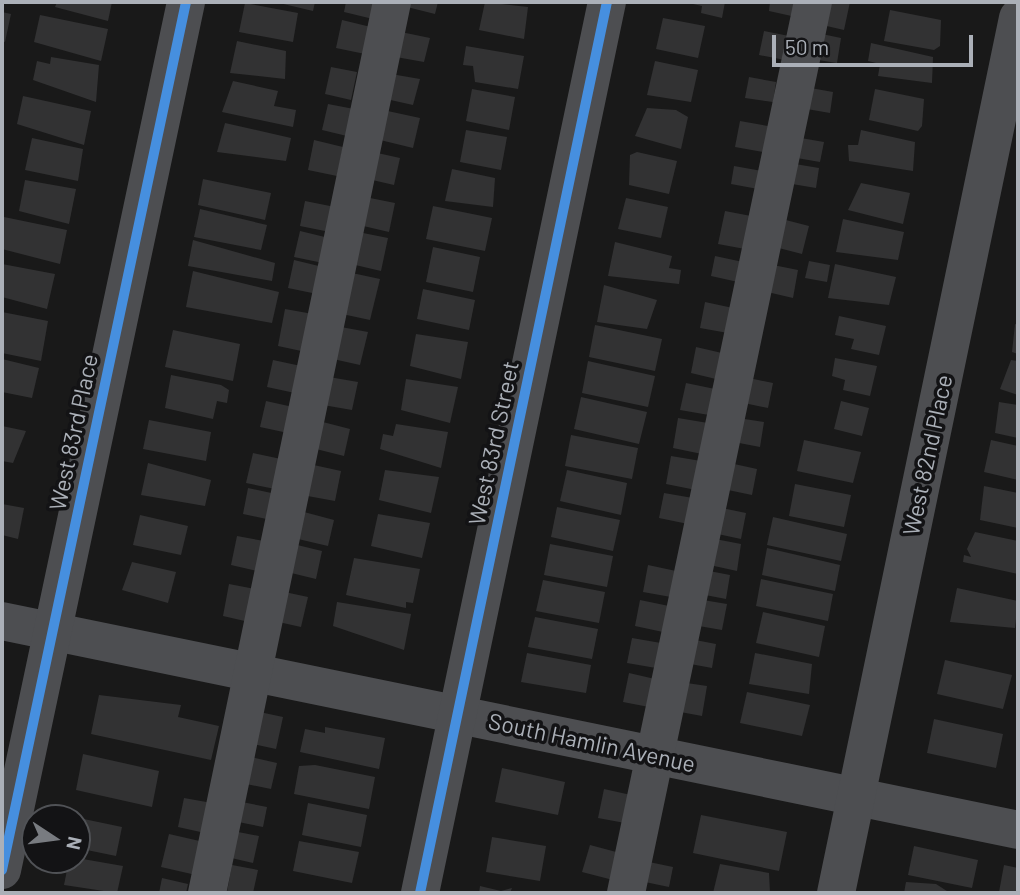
<!DOCTYPE html>
<style>
body{margin:0}
#map{position:relative;width:1020px;height:895px;overflow:hidden;background:#191919;font-family:Barlow,sans-serif}
div>[style]{position:absolute}
.building>*{inset:0;background:#323233}
.minor>*{height:38px;margin:-19px;padding:0 19px;transform-origin:19px;border-radius:19px;background:#4d4e51}
.cycleway>*{height:10px;margin:-5px;padding:0 5px;transform-origin:5px;border-radius:5px;background:#468fdf}
span{translate:-50% -50%;white-space:nowrap;text-align:center;line-height:1.15;-webkit-text-stroke:7px #131315;paint-order:stroke}
.street-label{font-size:23px;color:#abb0b8}
.frame{position:absolute;inset:0;border:4px solid #abb0b8;pointer-events:none}
.north{position:absolute;left:21px;top:804px;width:70px;height:70px;box-sizing:border-box;background:#131315;border:2px solid #505256;border-radius:50%;rotate:103deg;font-size:19px;font-weight:700;line-height:28px;text-align:center;color:#abb0b8}
.north::after{content:'';display:block;margin:auto;width:24px;height:32px;background:#787b80;clip-path:polygon(50% 0,100% 100%,50% 72%,0 100%)}
.scale{position:absolute;left:772px;top:35px;width:201px;height:32px;box-sizing:border-box;border:4px solid #abb0b8;border-top:0;padding-left:9px;font-size:21px;line-height:24px;white-space:nowrap;color:#abb0b8;-webkit-text-stroke:5px #131315;paint-order:stroke}
</style>
<div id="map">
<div class="building">
<div style="clip-path:polygon(57px 2px,112px 2px,108px 21px,55px 7px)"></div>
<div style="clip-path:polygon(275px 2px,315px 2px,313px 11px)"></div>
<div style="clip-path:polygon(346px 2px,377px 2px,373px 19px,344px 12px)"></div>
<div style="clip-path:polygon(409px 2px,438px 2px,435px 14px,407px 7px)"></div>
<div style="clip-path:polygon(485px 2px,528px 7px,524px 39px,479px 30px)"></div>
<div style="clip-path:polygon(684px 2px,725px 2px,722px 18px,701px 13px,702px 6px)"></div>
<div style="clip-path:polygon(770px 2px,799px 2px,796px 17px,769px 11px)"></div>
<div style="clip-path:polygon(823px 2px,850px 2px,844px 30px,818px 24px)"></div>
<div style="clip-path:polygon(245px 3px,298px 13px,293px 42px,239px 32px)"></div>
<div style="clip-path:polygon(890px 10px,941px 20px,940px 46px,934px 50px,884px 41px)"></div>
<div style="clip-path:polygon(2px 12px,11px 14px,5px 42px,2px 41px)"></div>
<div style="clip-path:polygon(40px 15px,108px 29px,101px 61px,34px 42px)"></div>
<div style="clip-path:polygon(663px 18px,705px 26px,698px 58px,656px 49px)"></div>
<div style="clip-path:polygon(342px 20px,371px 27px,365px 54px,336px 48px)"></div>
<div style="clip-path:polygon(764px 31px,789px 36px,785px 60px,759px 55px)"></div>
<div style="clip-path:polygon(401px 32px,430px 38px,424px 62px,396px 57px)"></div>
<div style="clip-path:polygon(817px 33px,841px 38px,837px 63px,812px 59px)"></div>
<div style="clip-path:polygon(237px 41px,286px 51px,285px 79px,230px 73px)"></div>
<div style="clip-path:polygon(871px 43px,933px 57px,932px 83px,878px 76px,880px 64px,868px 61px)"></div>
<div style="clip-path:polygon(466px 46px,524px 56px,518px 89px,475px 82px,473px 66px,463px 65px)"></div>
<div style="clip-path:polygon(51px 57px,99px 65px,96px 102px,33px 80px,37px 61px,50px 64px)"></div>
<div style="clip-path:polygon(655px 61px,698px 70px,691px 102px,647px 95px)"></div>
<div style="clip-path:polygon(331px 67px,357px 72px,351px 100px,325px 94px)"></div>
<div style="clip-path:polygon(391px 74px,420px 79px,413px 105px,386px 99px)"></div>
<div style="clip-path:polygon(749px 77px,776px 82px,773px 102px,745px 98px)"></div>
<div style="clip-path:polygon(233px 81px,278px 91px,274px 106px,296px 110px,293px 127px,222px 112px)"></div>
<div style="clip-path:polygon(805px 87px,833px 92px,830px 113px,801px 108px)"></div>
<div style="clip-path:polygon(472px 89px,515px 97px,509px 130px,466px 121px)"></div>
<div style="clip-path:polygon(875px 89px,924px 99px,922px 126px,918px 131px,869px 120px)"></div>
<div style="clip-path:polygon(23px 96px,91px 111px,84px 145px,17px 124px)"></div>
<div style="clip-path:polygon(328px 104px,354px 109px,347px 136px,322px 130px)"></div>
<div style="clip-path:polygon(647px 108px,676px 110px,688px 117px,681px 149px,635px 136px)"></div>
<div style="clip-path:polygon(383px 110px,420px 118px,413px 148px,376px 139px)"></div>
<div style="clip-path:polygon(740px 121px,768px 126px,763px 152px,735px 147px)"></div>
<div style="clip-path:polygon(225px 123px,291px 138px,286px 161px,217px 152px)"></div>
<div style="clip-path:polygon(466px 130px,507px 137px,501px 170px,460px 162px)"></div>
<div style="clip-path:polygon(861px 130px,915px 142px,913px 171px,849px 161px,848px 145px,858px 145px)"></div>
<div style="clip-path:polygon(795px 137px,824px 142px,820px 162px,791px 157px)"></div>
<div style="clip-path:polygon(32px 138px,83px 149px,78px 181px,25px 170px)"></div>
<div style="clip-path:polygon(314px 140px,343px 147px,337px 176px,308px 170px)"></div>
<div style="clip-path:polygon(373px 152px,400px 158px,394px 185px,368px 179px)"></div>
<div style="clip-path:polygon(637px 152px,677px 161px,669px 194px,629px 185px,630px 155px)"></div>
<div style="clip-path:polygon(789px 163px,819px 168px,816px 188px,786px 183px)"></div>
<div style="clip-path:polygon(734px 166px,762px 171px,758px 189px,731px 184px)"></div>
<div style="clip-path:polygon(452px 169px,495px 178px,493px 207px,445px 201px)"></div>
<div style="clip-path:polygon(203px 179px,271px 193px,265px 220px,198px 205px)"></div>
<div style="clip-path:polygon(25px 180px,76px 189px,69px 224px,19px 211px)"></div>
<div style="clip-path:polygon(861px 183px,910px 193px,903px 224px,848px 210px)"></div>
<div style="clip-path:polygon(365px 197px,395px 203px,389px 232px,359px 225px)"></div>
<div style="clip-path:polygon(626px 198px,668px 207px,661px 238px,618px 229px)"></div>
<div style="clip-path:polygon(305px 201px,335px 207px,330px 232px,300px 226px)"></div>
<div style="clip-path:polygon(433px 206px,492px 218px,485px 251px,426px 239px)"></div>
<div style="clip-path:polygon(200px 209px,267px 225px,261px 250px,194px 237px)"></div>
<div style="clip-path:polygon(725px 211px,751px 216px,745px 249px,718px 244px)"></div>
<div style="clip-path:polygon(4px 217px,67px 230px,60px 264px,2px 249px)"></div>
<div style="clip-path:polygon(778px 218px,809px 226px,802px 254px,771px 246px)"></div>
<div style="clip-path:polygon(843px 219px,904px 232px,898px 260px,836px 252px)"></div>
<div style="clip-path:polygon(300px 231px,329px 238px,323px 263px,294px 257px)"></div>
<div style="clip-path:polygon(358px 232px,388px 238px,381px 271px,351px 264px)"></div>
<div style="clip-path:polygon(193px 240px,275px 263px,272px 281px,188px 266px)"></div>
<div style="clip-path:polygon(615px 242px,672px 256px,669px 268px,681px 270px,679px 284px,608px 276px)"></div>
<div style="clip-path:polygon(433px 247px,480px 257px,473px 292px,426px 282px)"></div>
<div style="clip-path:polygon(715px 256px,743px 262px,738px 282px,711px 276px)"></div>
<div style="clip-path:polygon(294px 260px,323px 267px,317px 294px,288px 288px)"></div>
<div style="clip-path:polygon(809px 261px,830px 265px,827px 282px,805px 278px)"></div>
<div style="clip-path:polygon(2px 264px,55px 274px,47px 309px,2px 297px)"></div>
<div style="clip-path:polygon(768px 264px,798px 270px,793px 298px,763px 291px)"></div>
<div style="clip-path:polygon(835px 264px,896px 277px,889px 305px,828px 298px)"></div>
<div style="clip-path:polygon(193px 271px,279px 292px,272px 323px,186px 307px)"></div>
<div style="clip-path:polygon(352px 273px,380px 279px,370px 320px,342px 314px)"></div>
<div style="clip-path:polygon(604px 285px,657px 300px,647px 329px,597px 322px)"></div>
<div style="clip-path:polygon(423px 289px,475px 300px,469px 330px,417px 319px)"></div>
<div style="clip-path:polygon(705px 302px,733px 308px,728px 333px,700px 328px)"></div>
<div style="clip-path:polygon(285px 309px,313px 314px,306px 352px,278px 346px)"></div>
<div style="clip-path:polygon(2px 312px,48px 321px,41px 361px,2px 353px)"></div>
<div style="clip-path:polygon(839px 316px,886px 326px,879px 355px,851px 349px,854px 339px,835px 335px)"></div>
<div style="clip-path:polygon(1015px 324px,1018px 325px,1018px 354px,1012px 352px)"></div>
<div style="clip-path:polygon(595px 325px,662px 339px,655px 371px,589px 357px)"></div>
<div style="clip-path:polygon(341px 327px,368px 332px,360px 365px,333px 359px)"></div>
<div style="clip-path:polygon(173px 330px,240px 344px,233px 381px,165px 367px)"></div>
<div style="clip-path:polygon(416px 334px,468px 342px,461px 379px,410px 366px)"></div>
<div style="clip-path:polygon(696px 347px,722px 353px,716px 379px,691px 373px)"></div>
<div style="clip-path:polygon(835px 358px,877px 366px,870px 396px,843px 390px,845px 380px,832px 376px)"></div>
<div style="clip-path:polygon(2px 359px,39px 368px,32px 398px,2px 392px)"></div>
<div style="clip-path:polygon(273px 360px,301px 366px,295px 393px,267px 387px)"></div>
<div style="clip-path:polygon(1011px 360px,1018px 361px,1018px 395px,1000px 389px)"></div>
<div style="clip-path:polygon(588px 361px,655px 376px,648px 407px,582px 393px)"></div>
<div style="clip-path:polygon(171px 375px,221px 385px,229px 390px,227px 403px,217px 401px,213px 419px,165px 408px)"></div>
<div style="clip-path:polygon(329px 377px,358px 382px,352px 410px,323px 405px)"></div>
<div style="clip-path:polygon(744px 377px,773px 383px,768px 408px,739px 402px)"></div>
<div style="clip-path:polygon(406px 379px,458px 387px,450px 423px,401px 410px)"></div>
<div style="clip-path:polygon(686px 383px,715px 389px,709px 415px,680px 410px)"></div>
<div style="clip-path:polygon(581px 397px,647px 412px,639px 444px,574px 429px)"></div>
<div style="clip-path:polygon(266px 401px,293px 407px,288px 433px,260px 427px)"></div>
<div style="clip-path:polygon(841px 401px,869px 408px,862px 436px,834px 429px)"></div>
<div style="clip-path:polygon(999px 402px,1018px 405px,1018px 438px,995px 433px)"></div>
<div style="clip-path:polygon(678px 418px,708px 423px,702px 454px,673px 448px)"></div>
<div style="clip-path:polygon(738px 418px,764px 422px,760px 447px,734px 442px)"></div>
<div style="clip-path:polygon(149px 420px,211px 432px,206px 461px,143px 449px)"></div>
<div style="clip-path:polygon(319px 421px,350px 429px,344px 456px,312px 448px)"></div>
<div style="clip-path:polygon(396px 424px,448px 432px,441px 468px,380px 449px,383px 434px,393px 436px)"></div>
<div style="clip-path:polygon(2px 426px,26px 431px,13px 463px,2px 461px)"></div>
<div style="clip-path:polygon(571px 435px,638px 448px,632px 479px,565px 466px)"></div>
<div style="clip-path:polygon(804px 440px,861px 452px,853px 483px,797px 471px)"></div>
<div style="clip-path:polygon(991px 440px,1018px 446px,1018px 480px,984px 472px)"></div>
<div style="clip-path:polygon(253px 453px,281px 459px,275px 489px,246px 483px)"></div>
<div style="clip-path:polygon(671px 456px,701px 461px,696px 490px,666px 484px)"></div>
<div style="clip-path:polygon(148px 463px,211px 480px,205px 506px,141px 495px)"></div>
<div style="clip-path:polygon(309px 464px,341px 471px,335px 501px,302px 495px)"></div>
<div style="clip-path:polygon(734px 464px,757px 469px,752px 495px,728px 490px)"></div>
<div style="clip-path:polygon(385px 470px,439px 477px,431px 513px,379px 500px)"></div>
<div style="clip-path:polygon(567px 470px,627px 483px,621px 515px,560px 501px)"></div>
<div style="clip-path:polygon(795px 484px,851px 495px,844px 527px,789px 516px)"></div>
<div style="clip-path:polygon(984px 486px,1018px 493px,1018px 528px,980px 520px)"></div>
<div style="clip-path:polygon(248px 488px,276px 494px,271px 520px,243px 514px)"></div>
<div style="clip-path:polygon(664px 493px,693px 498px,688px 524px,659px 518px)"></div>
<div style="clip-path:polygon(2px 504px,24px 508px,18px 539px,2px 535px)"></div>
<div style="clip-path:polygon(557px 507px,620px 520px,613px 551px,551px 537px)"></div>
<div style="clip-path:polygon(717px 507px,746px 513px,741px 539px,713px 533px)"></div>
<div style="clip-path:polygon(304px 512px,334px 520px,328px 546px,298px 539px)"></div>
<div style="clip-path:polygon(378px 514px,430px 523px,422px 558px,371px 546px)"></div>
<div style="clip-path:polygon(140px 515px,188px 526px,181px 555px,133px 545px)"></div>
<div style="clip-path:polygon(773px 517px,847px 534px,841px 561px,767px 545px)"></div>
<div style="clip-path:polygon(975px 532px,1018px 541px,1018px 574px,963px 562px,964px 555px,971px 557px,967px 549px)"></div>
<div style="clip-path:polygon(237px 536px,264px 541px,257px 571px,231px 565px)"></div>
<div style="clip-path:polygon(710px 538px,741px 544px,737px 571px,705px 564px)"></div>
<div style="clip-path:polygon(293px 544px,322px 551px,316px 579px,287px 572px)"></div>
<div style="clip-path:polygon(550px 544px,613px 556px,607px 587px,544px 575px)"></div>
<div style="clip-path:polygon(767px 548px,840px 565px,835px 591px,762px 575px)"></div>
<div style="clip-path:polygon(354px 558px,420px 569px,413px 603px,406px 602px,406px 608px,346px 595px)"></div>
<div style="clip-path:polygon(132px 562px,176px 572px,168px 603px,122px 590px)"></div>
<div style="clip-path:polygon(648px 565px,676px 571px,671px 597px,643px 592px)"></div>
<div style="clip-path:polygon(704px 570px,730px 575px,726px 599px,700px 594px)"></div>
<div style="clip-path:polygon(761px 579px,833px 594px,828px 621px,756px 606px)"></div>
<div style="clip-path:polygon(543px 580px,605px 592px,599px 623px,536px 611px)"></div>
<div style="clip-path:polygon(229px 584px,255px 589px,249px 622px,223px 616px)"></div>
<div style="clip-path:polygon(957px 588px,1018px 601px,1015px 628px,950px 622px)"></div>
<div style="clip-path:polygon(280px 591px,308px 597px,301px 627px,274px 621px)"></div>
<div style="clip-path:polygon(697px 599px,727px 604px,722px 630px,693px 625px)"></div>
<div style="clip-path:polygon(640px 600px,669px 606px,663px 632px,635px 626px)"></div>
<div style="clip-path:polygon(337px 602px,411px 614px,404px 650px,333px 626px)"></div>
<div style="clip-path:polygon(763px 612px,825px 626px,819px 657px,756px 643px)"></div>
<div style="clip-path:polygon(535px 617px,598px 629px,592px 659px,528px 647px)"></div>
<div style="clip-path:polygon(632px 638px,661px 643px,656px 668px,627px 663px)"></div>
<div style="clip-path:polygon(690px 639px,716px 644px,712px 668px,685px 663px)"></div>
<div style="clip-path:polygon(527px 653px,591px 665px,586px 693px,521px 682px)"></div>
<div style="clip-path:polygon(755px 653px,812px 664px,809px 694px,749px 684px)"></div>
<div style="clip-path:polygon(945px 660px,1012px 675px,1003px 709px,937px 694px)"></div>
<div style="clip-path:polygon(629px 673px,655px 679px,649px 707px,623px 702px)"></div>
<div style="clip-path:polygon(680px 682px,707px 686px,702px 716px,675px 711px)"></div>
<div style="clip-path:polygon(747px 692px,810px 705px,802px 736px,740px 723px)"></div>
<div style="clip-path:polygon(99px 695px,181px 705px,178px 717px,219px 726px,211px 760px,91px 734px)"></div>
<div style="clip-path:polygon(255px 711px,283px 717px,276px 749px,248px 743px)"></div>
<div style="clip-path:polygon(934px 719px,1003px 734px,996px 768px,927px 753px)"></div>
<div style="clip-path:polygon(325px 727px,385px 738px,379px 769px,300px 752px,305px 729px,325px 733px)"></div>
<div style="clip-path:polygon(83px 754px,159px 771px,152px 807px,76px 790px)"></div>
<div style="clip-path:polygon(247px 756px,277px 763px,271px 789px,241px 783px)"></div>
<div style="clip-path:polygon(315px 765px,375px 777px,369px 809px,294px 794px,299px 766px)"></div>
<div style="clip-path:polygon(502px 768px,565px 782px,558px 815px,495px 802px)"></div>
<div style="clip-path:polygon(604px 789px,631px 795px,625px 823px,598px 818px)"></div>
<div style="clip-path:polygon(184px 798px,212px 803px,205px 833px,178px 827px)"></div>
<div style="clip-path:polygon(237px 801px,267px 807px,263px 827px,233px 821px)"></div>
<div style="clip-path:polygon(308px 803px,367px 815px,361px 847px,302px 835px)"></div>
<div style="clip-path:polygon(701px 815px,787px 832px,779px 871px,693px 853px)"></div>
<div style="clip-path:polygon(79px 818px,122px 827px,116px 856px,77px 848px)"></div>
<div style="clip-path:polygon(233px 831px,259px 836px,253px 863px,227px 857px)"></div>
<div style="clip-path:polygon(169px 834px,204px 842px,196px 875px,161px 867px)"></div>
<div style="clip-path:polygon(492px 837px,546px 846px,540px 881px,486px 872px)"></div>
<div style="clip-path:polygon(299px 841px,359px 852px,352px 883px,293px 871px)"></div>
<div style="clip-path:polygon(590px 845px,620px 853px,613px 880px,582px 872px)"></div>
<div style="clip-path:polygon(914px 846px,978px 860px,972px 888px,908px 875px)"></div>
<div style="clip-path:polygon(77px 858px,123px 866px,117px 893px,64px 885px,69px 860px)"></div>
<div style="clip-path:polygon(649px 862px,673px 867px,669px 887px,645px 882px)"></div>
<div style="clip-path:polygon(720px 864px,769px 873px,770px 893px,713px 893px)"></div>
<div style="clip-path:polygon(232px 865px,258px 870px,253px 893px,227px 892px)"></div>
<div style="clip-path:polygon(1004px 865px,1018px 868px,1018px 893px,999px 892px)"></div>
<div style="clip-path:polygon(162px 878px,188px 884px,186px 893px,159px 893px)"></div>
<div style="clip-path:polygon(906px 882px,936px 884px,950px 893px,904px 893px)"></div>
<div style="clip-path:polygon(480px 886px,501px 891px,512px 888px,510px 893px,479px 893px)"></div>
</div>
<div class="minor">
<div style="left:2px;top:621px;width:1037px;rotate:11.62deg"></div>
<div style="left:2px;top:870px;width:887px;rotate:-78.03deg"></div>
<div style="left:207px;top:893px;width:910px;rotate:-78.27deg"></div>
<div style="left:420px;top:893px;width:910px;rotate:-78.15deg"></div>
<div style="left:626px;top:893px;width:910px;rotate:-78.15deg"></div>
<div style="left:836px;top:893px;width:894px;rotate:-78.25deg"></div>
</div>
<div class="cycleway">
<div style="left:2px;top:870px;width:887px;rotate:-78.03deg"></div>
<div style="left:420px;top:893px;width:910px;rotate:-78.15deg"></div>
</div>
<div class="street-label">
<span style="left:73px;top:432px;rotate:-78deg">West 83rd Place</span>
<span style="left:493px;top:443px;rotate:-78deg">West 83rd Street</span>
<span style="left:927px;top:455px;rotate:-78deg">West 82nd Place</span>
<span style="left:592px;top:742px;rotate:12deg">South Hamlin Avenue</span>
</div>
<div class="frame"></div>
<div class="north">N</div>
<div class="scale">50 m</div>
</div>
